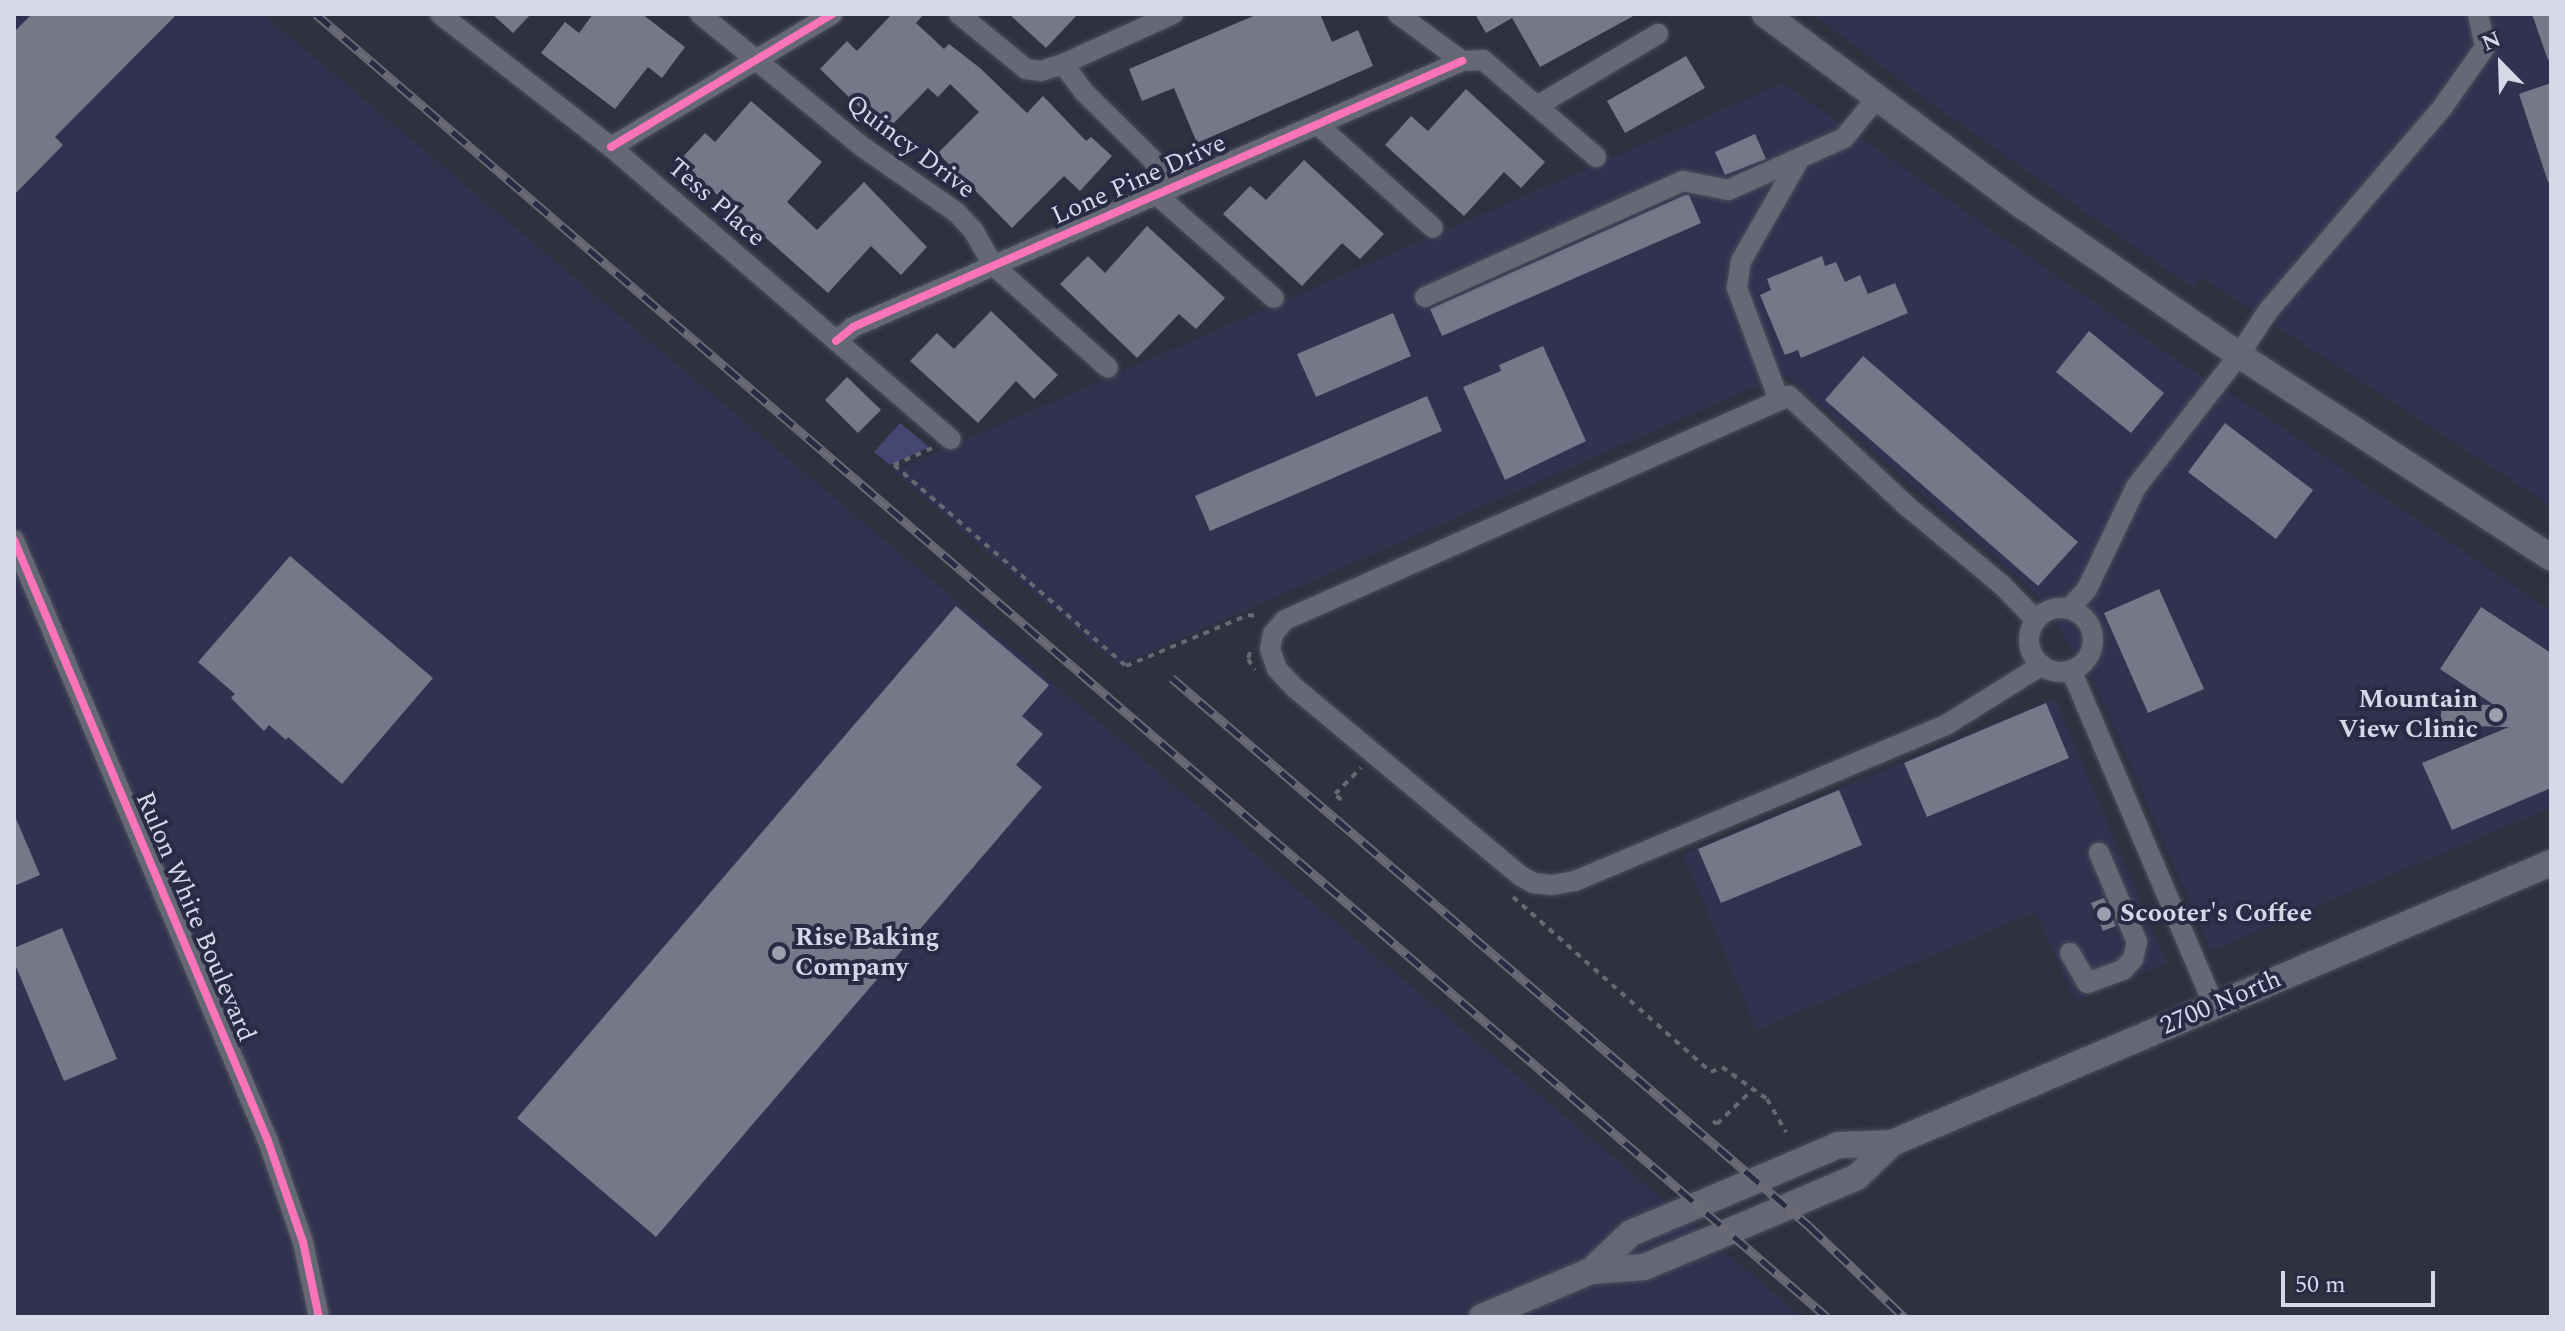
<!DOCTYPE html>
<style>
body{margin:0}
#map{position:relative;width:2565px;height:1331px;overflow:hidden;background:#2f313f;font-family:Spectral,serif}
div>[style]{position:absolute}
.built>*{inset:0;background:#303250}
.green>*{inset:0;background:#454772}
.building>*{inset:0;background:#767889}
.path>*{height:4px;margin-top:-2px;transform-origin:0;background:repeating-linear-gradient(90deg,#666872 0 6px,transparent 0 12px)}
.roads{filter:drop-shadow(0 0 2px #4e4f5c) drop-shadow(0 0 2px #4e4f5c)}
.minor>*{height:20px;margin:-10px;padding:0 10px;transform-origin:10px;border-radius:10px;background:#676875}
.minor>.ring{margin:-10px;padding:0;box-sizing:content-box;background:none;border:20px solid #676875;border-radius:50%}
.major>*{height:26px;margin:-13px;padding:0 13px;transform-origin:13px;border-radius:13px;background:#666776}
.rail>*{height:9px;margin-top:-4.5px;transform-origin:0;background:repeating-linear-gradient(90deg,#292b45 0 18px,#696a75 0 36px);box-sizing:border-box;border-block:2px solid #696a75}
.cycleway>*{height:8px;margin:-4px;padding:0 4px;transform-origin:4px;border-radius:4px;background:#fb73b8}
.dots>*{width:22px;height:22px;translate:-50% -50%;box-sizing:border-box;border:4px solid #292b45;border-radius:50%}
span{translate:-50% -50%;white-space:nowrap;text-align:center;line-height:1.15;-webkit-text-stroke:8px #292b45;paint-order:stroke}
.street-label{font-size:26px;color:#d6d8e9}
.poi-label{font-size:26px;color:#d6d8e9;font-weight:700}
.right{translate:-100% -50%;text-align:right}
.left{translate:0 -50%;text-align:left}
.frame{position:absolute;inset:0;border:16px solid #d6d8e9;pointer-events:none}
.north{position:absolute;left:2461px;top:24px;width:80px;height:80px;-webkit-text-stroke:6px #292b45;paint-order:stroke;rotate:337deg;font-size:22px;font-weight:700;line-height:32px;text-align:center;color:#d6d8e9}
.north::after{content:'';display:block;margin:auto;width:28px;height:36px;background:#d6d8e9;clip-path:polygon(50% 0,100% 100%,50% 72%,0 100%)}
.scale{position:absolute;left:2281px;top:1271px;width:154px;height:36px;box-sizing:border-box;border:4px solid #d6d8e9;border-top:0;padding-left:10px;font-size:24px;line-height:28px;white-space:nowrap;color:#d6d8e9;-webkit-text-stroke:6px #292b45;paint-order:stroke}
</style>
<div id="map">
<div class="built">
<div style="clip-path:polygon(14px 14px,263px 14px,1802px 1317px,14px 1317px)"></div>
<div style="clip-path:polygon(1813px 14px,2551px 14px,2551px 506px,2212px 284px,2202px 278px,2193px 288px,1925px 99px)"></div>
<div style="clip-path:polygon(1783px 83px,2182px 364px,2252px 407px,2551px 611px,2551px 808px,2211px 951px,2093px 680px,2036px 594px,1784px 374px,1119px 666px,893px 471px)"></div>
<div style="clip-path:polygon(2055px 698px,2167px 963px,2075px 1002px,2036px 912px,1757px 1030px,1683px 854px)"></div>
</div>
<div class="green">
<div style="clip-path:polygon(900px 423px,929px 447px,890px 465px,874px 452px)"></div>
</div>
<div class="building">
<div style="clip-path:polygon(32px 14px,177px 14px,55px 137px,63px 145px,14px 195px,14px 32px)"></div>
<div style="clip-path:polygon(492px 14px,531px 14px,513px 33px)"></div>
<div style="clip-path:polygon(593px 14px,642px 14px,685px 47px,662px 78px,648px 67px,615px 109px,541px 53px,565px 22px,579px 33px)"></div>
<div style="clip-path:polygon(892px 14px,924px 14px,916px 23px,944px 49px,949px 44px,980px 68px,1027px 113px,1043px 96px,1086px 141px,1091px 137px,1112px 156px,1080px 191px,1064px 176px,1012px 228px,938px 153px,979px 112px,950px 84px,938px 97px,928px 88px,885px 132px,820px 69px,847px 41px,857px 51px)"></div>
<div style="clip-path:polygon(1009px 14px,1078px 14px,1046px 48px)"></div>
<div style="clip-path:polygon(1258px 14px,1320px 14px,1332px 42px,1358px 30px,1373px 66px,1197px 143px,1174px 88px,1142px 101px,1129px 69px)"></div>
<div style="clip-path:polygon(1475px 14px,1637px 14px,1540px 67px,1512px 18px,1486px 33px)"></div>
<div style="clip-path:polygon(2532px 14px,2551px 14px,2551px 60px,2548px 60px)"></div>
<div style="clip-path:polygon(1686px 56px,1705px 88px,1625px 133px,1607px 101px)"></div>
<div style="clip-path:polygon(2551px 83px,2551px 181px,2548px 182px,2519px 94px)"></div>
<div style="clip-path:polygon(1466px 89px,1545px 162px,1521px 188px,1504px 172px,1464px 216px,1385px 145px,1411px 116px,1428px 131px)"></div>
<div style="clip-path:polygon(751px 101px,822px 162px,787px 202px,817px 230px,864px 182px,927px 247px,901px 275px,871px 246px,828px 293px,679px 161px,705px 133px,715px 142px)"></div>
<div style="clip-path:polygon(1755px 134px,1766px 159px,1725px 175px,1715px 152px)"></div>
<div style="clip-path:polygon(1304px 160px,1384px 234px,1360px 259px,1342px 243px,1302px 286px,1223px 214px,1250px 186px,1266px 200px)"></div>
<div style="clip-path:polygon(1685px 195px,1689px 195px,1701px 223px,1442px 336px,1430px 309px)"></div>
<div style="clip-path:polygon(1147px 226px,1225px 298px,1196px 329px,1179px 314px,1137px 358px,1060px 284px,1088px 256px,1105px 273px)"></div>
<div style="clip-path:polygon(1822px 256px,1825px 266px,1836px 262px,1845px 282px,1860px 275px,1868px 294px,1895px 283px,1908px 313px,1801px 358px,1798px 350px,1785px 355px,1760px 295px,1771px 290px,1767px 279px)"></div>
<div style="clip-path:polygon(991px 311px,1058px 375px,1034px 399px,1016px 381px,978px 423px,910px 361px,937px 333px,954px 349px)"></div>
<div style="clip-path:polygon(1393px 313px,1411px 356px,1316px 397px,1297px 354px)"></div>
<div style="clip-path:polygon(2089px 331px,2164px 393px,2131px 433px,2056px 372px)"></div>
<div style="clip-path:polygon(1543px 346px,1586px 441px,1505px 480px,1463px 387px,1501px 371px,1499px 365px)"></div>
<div style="clip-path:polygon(1863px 356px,2078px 542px,2038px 586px,1825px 400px)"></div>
<div style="clip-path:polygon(847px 377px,881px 410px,858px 433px,825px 400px)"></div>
<div style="clip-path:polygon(1427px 396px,1442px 431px,1210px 531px,1195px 496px)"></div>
<div style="clip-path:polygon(2225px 423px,2313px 490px,2276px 539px,2188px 472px)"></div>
<div style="clip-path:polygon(290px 556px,433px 678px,342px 784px,288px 737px,286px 740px,269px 725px,264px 731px,231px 698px,235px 694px,198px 662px)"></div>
<div style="clip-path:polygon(2159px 589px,2204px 689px,2148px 713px,2104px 613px)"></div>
<div style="clip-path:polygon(956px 606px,1049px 685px,1022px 716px,1043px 734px,1016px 765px,1042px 787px,656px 1237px,517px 1118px)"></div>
<div style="clip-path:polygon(2481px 607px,2551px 653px,2551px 788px,2452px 830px,2422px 763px,2509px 727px,2440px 725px,2442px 704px,2494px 705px,2440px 669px)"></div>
<div style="clip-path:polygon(2046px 703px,2069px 758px,1927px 817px,1904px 763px)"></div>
<div style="clip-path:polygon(1839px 790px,1862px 845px,1721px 903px,1698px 849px)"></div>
<div style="clip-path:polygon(14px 814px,40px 875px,14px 886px)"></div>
<div style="clip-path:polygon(2104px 898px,2116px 926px,2103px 931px,2091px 903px)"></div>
<div style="clip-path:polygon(62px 928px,117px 1059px,64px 1081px,14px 962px,14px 948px)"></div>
</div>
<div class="path">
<div style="left:932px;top:448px;width:42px;rotate:155.9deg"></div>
<div style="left:894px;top:465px;width:307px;rotate:40.9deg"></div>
<div style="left:1126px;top:666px;width:132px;rotate:-22.7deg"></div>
<div style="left:1248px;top:615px;width:12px;rotate:5deg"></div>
<div style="left:1250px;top:652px;width:7px;rotate:106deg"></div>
<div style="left:1248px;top:659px;width:13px;rotate:58deg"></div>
<div style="left:1341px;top:800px;width:8px;rotate:-135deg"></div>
<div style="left:1335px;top:794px;width:37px;rotate:-45deg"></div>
<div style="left:1513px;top:897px;width:264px;rotate:41.5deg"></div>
<div style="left:1711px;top:1072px;width:12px;rotate:-24deg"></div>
<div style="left:1722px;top:1067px;width:55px;rotate:35.4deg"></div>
<div style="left:1767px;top:1099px;width:38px;rotate:60deg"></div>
<div style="left:1713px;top:1121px;width:5px;rotate:37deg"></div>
<div style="left:1717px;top:1124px;width:50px;rotate:-44.2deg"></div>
</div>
<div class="roads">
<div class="minor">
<div style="left:440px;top:14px;width:217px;rotate:37.9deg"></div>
<div style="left:611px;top:147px;width:448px;rotate:40.7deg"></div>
<div style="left:700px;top:14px;width:212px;rotate:39.3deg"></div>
<div style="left:864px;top:148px;width:112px;rotate:34.8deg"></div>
<div style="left:956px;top:212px;width:25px;rotate:47deg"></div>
<div style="left:973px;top:230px;width:40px;rotate:60.3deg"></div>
<div style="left:993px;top:265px;width:154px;rotate:41.8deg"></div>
<div style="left:959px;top:14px;width:87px;rotate:39.4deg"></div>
<div style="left:1026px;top:69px;width:15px;rotate:8deg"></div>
<div style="left:1041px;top:71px;width:23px;rotate:-18deg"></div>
<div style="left:1063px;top:64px;width:35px;rotate:53deg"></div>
<div style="left:1084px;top:92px;width:94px;rotate:44.6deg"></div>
<div style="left:1151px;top:158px;width:36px;rotate:52deg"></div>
<div style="left:1398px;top:14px;width:79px;rotate:36.3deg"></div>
<div style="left:1462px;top:61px;width:21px;rotate:-3deg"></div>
<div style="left:1483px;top:60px;width:149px;rotate:40.6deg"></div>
<div style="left:1063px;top:64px;width:121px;rotate:-24.4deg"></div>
<div style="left:1537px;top:106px;width:141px;rotate:-30.8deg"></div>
<div style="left:1318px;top:125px;width:154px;rotate:41.8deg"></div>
<div style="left:611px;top:147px;width:258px;rotate:-31deg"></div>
<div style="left:1156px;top:194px;width:157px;rotate:41.4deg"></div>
<div style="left:1425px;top:297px;width:283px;rotate:-24.2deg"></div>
<div style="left:1683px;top:181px;width:46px;rotate:11.3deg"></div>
<div style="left:1728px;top:190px;width:127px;rotate:-24.1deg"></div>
<div style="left:1844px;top:138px;width:50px;rotate:-50.6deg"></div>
<div style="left:836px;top:341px;width:22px;rotate:-39deg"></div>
<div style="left:853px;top:327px;width:665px;rotate:-23.59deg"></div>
<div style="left:1779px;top:400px;width:120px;rotate:-110.6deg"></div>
<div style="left:1737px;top:288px;width:27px;rotate:-82deg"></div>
<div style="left:1741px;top:261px;width:119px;rotate:-60.2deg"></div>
<div style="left:14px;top:540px;width:652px;rotate:67.09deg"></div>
<div style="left:268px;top:1141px;width:107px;rotate:70.9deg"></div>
<div style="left:303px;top:1242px;width:77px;rotate:78deg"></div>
<div class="ring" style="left:2029px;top:608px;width:44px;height:44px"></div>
<div style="left:2069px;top:609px;width:27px;rotate:-48deg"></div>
<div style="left:2087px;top:589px;width:113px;rotate:-64.3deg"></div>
<div style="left:2136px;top:487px;width:167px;rotate:-52deg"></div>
<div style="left:2239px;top:355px;width:53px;rotate:-56.6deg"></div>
<div style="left:2268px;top:311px;width:267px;rotate:-49.4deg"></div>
<div style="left:2442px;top:108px;width:75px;rotate:-54.8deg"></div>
<div style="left:2485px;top:47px;width:34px;rotate:-102deg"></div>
<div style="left:2036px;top:620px;width:49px;rotate:-134.2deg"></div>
<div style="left:2002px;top:585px;width:122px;rotate:-140.3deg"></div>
<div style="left:1908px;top:507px;width:163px;rotate:-137deg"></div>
<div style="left:1789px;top:396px;width:552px;rotate:156.04deg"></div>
<div style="left:1285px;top:620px;width:18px;rotate:131deg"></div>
<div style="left:1273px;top:634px;width:15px;rotate:101deg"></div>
<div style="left:1270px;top:649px;width:21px;rotate:71deg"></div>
<div style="left:1277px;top:669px;width:26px;rotate:47deg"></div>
<div style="left:1295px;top:688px;width:294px;rotate:39.8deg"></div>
<div style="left:1521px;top:876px;width:14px;rotate:30deg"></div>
<div style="left:1533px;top:883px;width:19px;rotate:6deg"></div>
<div style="left:1552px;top:885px;width:23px;rotate:-10deg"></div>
<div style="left:1575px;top:881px;width:402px;rotate:-22.8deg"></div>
<div style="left:1946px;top:725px;width:113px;rotate:-32deg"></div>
<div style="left:2071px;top:670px;width:365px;rotate:66.9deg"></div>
<div style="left:2070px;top:953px;width:34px;rotate:60deg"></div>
<div style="left:2087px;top:983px;width:38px;rotate:-20deg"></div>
<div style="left:2123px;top:970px;width:15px;rotate:-48deg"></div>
<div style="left:2133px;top:959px;width:17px;rotate:-77deg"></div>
<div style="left:2137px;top:942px;width:97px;rotate:-113.1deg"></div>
</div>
<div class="major">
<div style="left:1765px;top:14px;width:322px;rotate:36.7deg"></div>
<div style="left:2023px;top:206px;width:262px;rotate:34.6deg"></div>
<div style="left:2239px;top:355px;width:372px;rotate:33deg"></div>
<div style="left:1591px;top:1271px;width:55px;rotate:-43.5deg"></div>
<div style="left:1631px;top:1233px;width:73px;rotate:-22.7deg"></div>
<div style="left:1698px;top:1205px;width:153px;rotate:-23.1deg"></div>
<div style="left:1839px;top:1145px;width:53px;rotate:-2.2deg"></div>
<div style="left:1482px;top:1317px;width:118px;rotate:-22.9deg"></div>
<div style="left:1591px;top:1271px;width:53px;rotate:-4.3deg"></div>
<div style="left:1644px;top:1267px;width:91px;rotate:-22.6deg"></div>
<div style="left:1728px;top:1232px;width:140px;rotate:-23.1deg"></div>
<div style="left:1857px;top:1177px;width:49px;rotate:-44.2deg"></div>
<div style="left:1892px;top:1143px;width:716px;rotate:-23.02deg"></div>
</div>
</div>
<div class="rail">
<div style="left:316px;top:14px;width:1995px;rotate:40.77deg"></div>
<div style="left:1172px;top:678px;width:840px;rotate:40.7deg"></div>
<div style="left:1809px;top:1226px;width:132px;rotate:43.8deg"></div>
</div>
<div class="cycleway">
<div style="left:611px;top:147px;width:258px;rotate:-31deg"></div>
<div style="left:836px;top:341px;width:22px;rotate:-39deg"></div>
<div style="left:853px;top:327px;width:665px;rotate:-23.59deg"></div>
<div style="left:14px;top:540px;width:652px;rotate:67.09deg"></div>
<div style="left:268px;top:1141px;width:107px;rotate:70.9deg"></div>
<div style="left:303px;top:1242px;width:77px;rotate:78deg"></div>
</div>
<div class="dots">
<div style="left:2496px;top:715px;background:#9c9eae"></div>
<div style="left:2104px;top:914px;background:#9c9eae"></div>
<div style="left:779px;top:953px;background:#9c9eae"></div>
</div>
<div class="street-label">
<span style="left:910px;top:147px;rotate:37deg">Quincy Drive</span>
<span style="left:1139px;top:180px;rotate:-24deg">Lone Pine Drive</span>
<span style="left:716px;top:203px;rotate:41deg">Tess Place</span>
<span style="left:195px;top:917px;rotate:67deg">Rulon White Boulevard</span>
<span style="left:2221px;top:1003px;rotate:-23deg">2700 North</span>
</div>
<div class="poi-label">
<span class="right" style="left:2478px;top:715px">Mountain<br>View Clinic</span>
<span class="left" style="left:2120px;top:914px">Scooter's Coffee</span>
<span class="left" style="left:795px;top:953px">Rise Baking<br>Company</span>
</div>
<div class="frame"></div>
<div class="north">N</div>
<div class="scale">50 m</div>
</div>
